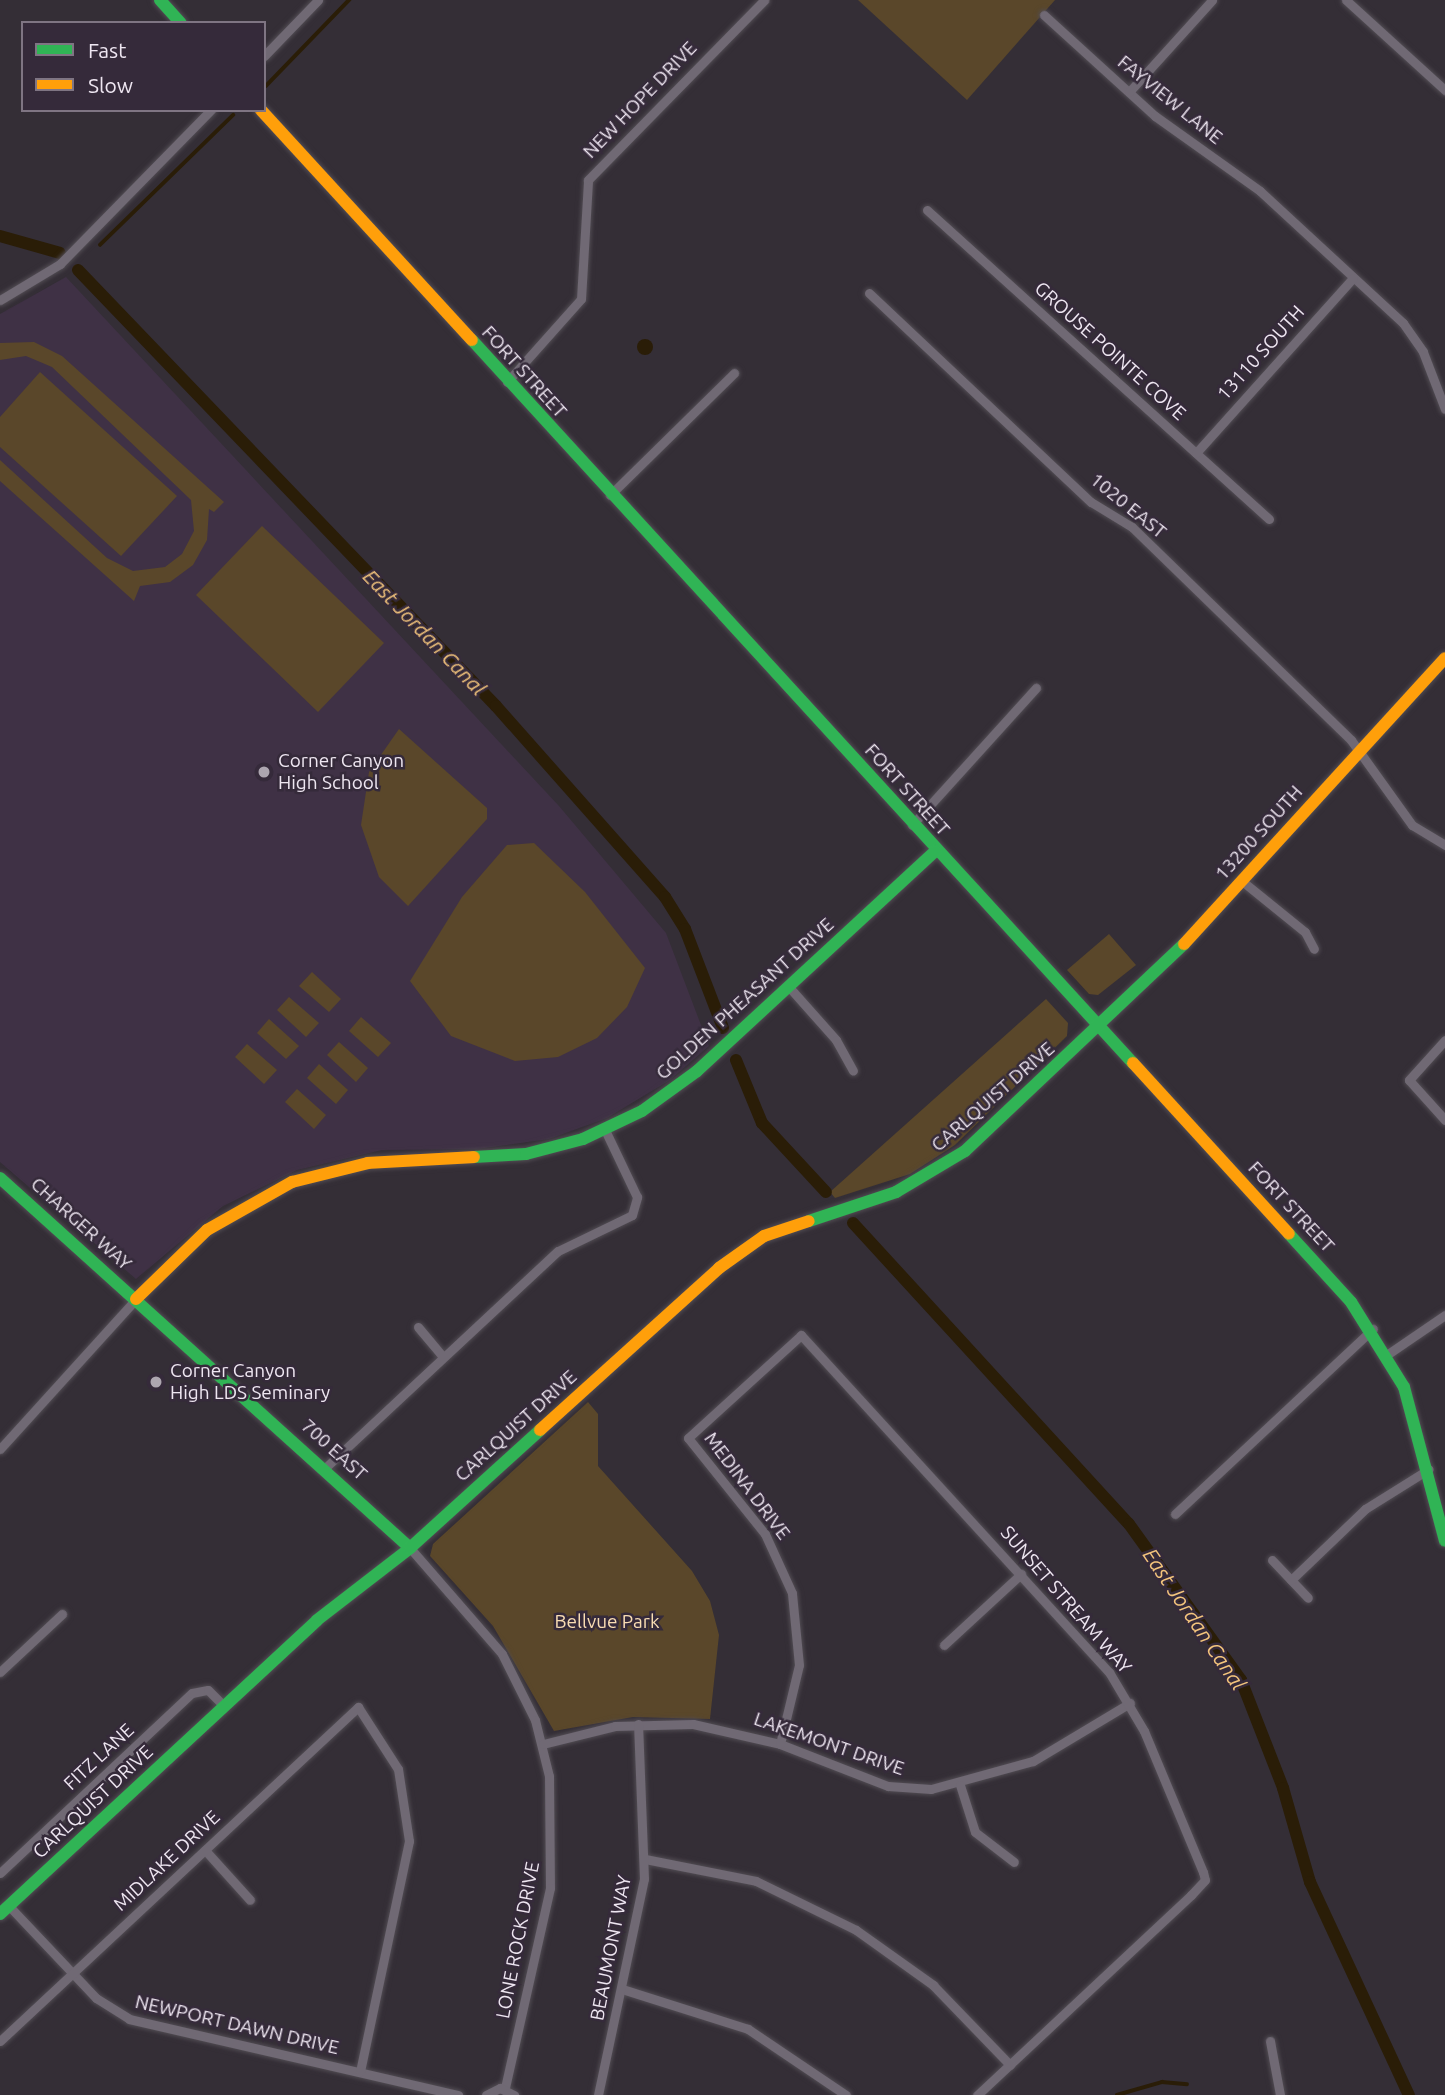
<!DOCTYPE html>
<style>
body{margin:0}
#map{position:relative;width:1445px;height:2095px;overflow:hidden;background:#342e36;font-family:Ubuntu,sans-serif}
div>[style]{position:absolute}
.built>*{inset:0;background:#3f3145}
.green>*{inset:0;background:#5a472a}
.water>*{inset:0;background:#2a1d07}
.round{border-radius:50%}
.stream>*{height:3.5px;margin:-1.75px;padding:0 1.75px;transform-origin:1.75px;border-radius:1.75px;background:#2a1d07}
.canal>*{height:12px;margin:-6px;padding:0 6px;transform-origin:6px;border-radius:6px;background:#2a1d07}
.roads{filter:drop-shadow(0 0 2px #514c53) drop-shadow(0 0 2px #514c53)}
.street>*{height:9px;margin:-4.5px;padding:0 4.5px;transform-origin:4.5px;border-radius:4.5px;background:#706974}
.fast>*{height:12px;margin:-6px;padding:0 6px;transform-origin:6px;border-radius:6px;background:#30b455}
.slow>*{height:12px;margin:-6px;padding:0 6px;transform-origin:6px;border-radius:6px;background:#ff9f0a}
.dots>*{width:19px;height:19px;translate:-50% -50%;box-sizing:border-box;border:4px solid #352a3a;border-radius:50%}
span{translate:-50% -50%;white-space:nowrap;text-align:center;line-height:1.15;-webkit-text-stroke:5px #352a3a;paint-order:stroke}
.street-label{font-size:19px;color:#eee6f1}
.poi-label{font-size:19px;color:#eee6f1}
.left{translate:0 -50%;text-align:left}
.park-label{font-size:19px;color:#f9ddb3}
.water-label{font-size:21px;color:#f3c47c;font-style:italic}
.legend{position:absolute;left:21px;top:21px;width:245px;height:91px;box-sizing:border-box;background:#352a3a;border:2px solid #7f7583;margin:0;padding:9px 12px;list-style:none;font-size:21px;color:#eee6f1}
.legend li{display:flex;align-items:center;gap:14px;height:35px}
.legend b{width:35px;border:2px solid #7f7583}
</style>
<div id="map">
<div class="built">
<div style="clip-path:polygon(66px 277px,559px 806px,666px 933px,709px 1046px,670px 1080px,607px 1118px,549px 1139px,477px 1149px,382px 1150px,297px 1170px,223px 1206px,136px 1279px,0 1162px,0 314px)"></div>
</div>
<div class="green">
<div style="clip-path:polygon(858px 0,1055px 0,967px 100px)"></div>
<div style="clip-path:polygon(34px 342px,62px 356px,224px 502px,214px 512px,209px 509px,207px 540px,193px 565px,170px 582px,140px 586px,134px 601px,0 481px,0 460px,107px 558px,133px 571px,165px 567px,182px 554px,194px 531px,191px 500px,52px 367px,26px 356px,0 360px,0 343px)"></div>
<div style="clip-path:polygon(40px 372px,177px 496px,121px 556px,0 447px,0 417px)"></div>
<div style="clip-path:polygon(262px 526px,384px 643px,318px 712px,196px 595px)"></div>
<div style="clip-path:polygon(399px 729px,487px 808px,487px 819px,408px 906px,379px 877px,361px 825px,369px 772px)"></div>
<div style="clip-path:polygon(534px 843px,585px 892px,645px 968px,627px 1007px,597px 1038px,558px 1057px,515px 1061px,451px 1036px,410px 981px,462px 897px,507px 845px)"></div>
<div style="clip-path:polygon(1109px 934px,1136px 965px,1098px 995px,1089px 994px,1067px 970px)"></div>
<div style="clip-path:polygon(312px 972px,341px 999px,329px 1012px,299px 986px)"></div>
<div style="clip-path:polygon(289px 997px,319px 1023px,306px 1037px,277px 1010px)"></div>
<div style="clip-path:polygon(1046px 999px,1068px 1023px,1067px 1036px,955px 1145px,910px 1174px,835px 1198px,830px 1192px)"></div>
<div style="clip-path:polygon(361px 1017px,391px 1043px,378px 1057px,349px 1031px)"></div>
<div style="clip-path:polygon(269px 1019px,299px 1046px,286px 1059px,257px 1033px)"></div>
<div style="clip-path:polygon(339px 1042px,368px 1068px,356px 1082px,327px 1055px)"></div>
<div style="clip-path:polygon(247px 1044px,277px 1070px,264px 1084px,235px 1057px)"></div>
<div style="clip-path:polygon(319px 1064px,348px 1090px,336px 1104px,307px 1078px)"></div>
<div style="clip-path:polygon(297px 1089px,326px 1115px,314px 1129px,285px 1102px)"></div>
<div style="clip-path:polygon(588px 1402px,598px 1414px,598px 1466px,692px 1571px,710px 1601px,719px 1635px,710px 1719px,633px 1717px,554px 1731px,493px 1626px,430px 1556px,433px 1544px)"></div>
</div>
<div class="water">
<div class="round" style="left:637px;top:339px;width:16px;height:16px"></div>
</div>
<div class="stream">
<div style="left:266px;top:86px;width:120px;rotate:-46deg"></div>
<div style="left:100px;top:245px;width:186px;rotate:-44.3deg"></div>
<div style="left:1117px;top:2095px;width:47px;rotate:-16.1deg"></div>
<div style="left:1162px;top:2082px;width:25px;rotate:5deg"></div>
</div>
<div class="canal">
<div style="left:0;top:236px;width:62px;rotate:15.8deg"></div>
<div style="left:78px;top:270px;width:604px;rotate:46.21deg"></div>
<div style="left:496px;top:706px;width:255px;rotate:48.5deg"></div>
<div style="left:665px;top:897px;width:38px;rotate:58deg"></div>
<div style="left:685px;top:929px;width:106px;rotate:69deg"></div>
<div style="left:736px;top:1060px;width:68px;rotate:67.6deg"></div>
<div style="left:762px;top:1123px;width:94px;rotate:47.2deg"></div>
<div style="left:853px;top:1223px;width:408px;rotate:47.5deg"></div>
<div style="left:1129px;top:1524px;width:192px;rotate:54.3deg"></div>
<div style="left:1241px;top:1680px;width:116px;rotate:68.7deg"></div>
<div style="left:1283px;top:1788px;width:98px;rotate:74deg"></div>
<div style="left:1310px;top:1882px;width:235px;rotate:65.1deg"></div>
</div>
<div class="roads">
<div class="street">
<div style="left:1346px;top:0;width:134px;rotate:42.3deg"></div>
<div style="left:1044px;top:15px;width:150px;rotate:42.3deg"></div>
<div style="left:1155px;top:116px;width:129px;rotate:35.5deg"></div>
<div style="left:1260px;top:191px;width:195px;rotate:42.7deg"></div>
<div style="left:1403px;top:323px;width:35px;rotate:55deg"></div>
<div style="left:1423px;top:352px;width:61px;rotate:68.9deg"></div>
<div style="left:264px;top:56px;width:78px;rotate:-46deg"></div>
<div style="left:1129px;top:92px;width:124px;rotate:-47.9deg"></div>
<div style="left:927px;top:210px;width:461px;rotate:42.1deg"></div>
<div style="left:869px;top:293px;width:305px;rotate:43.3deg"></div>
<div style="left:1091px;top:502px;width:48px;rotate:31.4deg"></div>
<div style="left:1132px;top:527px;width:305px;rotate:44.2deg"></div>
<div style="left:1351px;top:740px;width:105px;rotate:54.3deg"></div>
<div style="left:1412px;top:825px;width:39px;rotate:31deg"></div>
<div style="left:0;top:300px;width:70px;rotate:-31deg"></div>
<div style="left:60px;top:264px;width:216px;rotate:-45.6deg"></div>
<div style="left:507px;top:382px;width:111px;rotate:-48.3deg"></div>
<div style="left:581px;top:299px;width:119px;rotate:-86.6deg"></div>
<div style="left:588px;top:180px;width:252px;rotate:-45.6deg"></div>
<div style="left:1196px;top:453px;width:235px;rotate:-48.1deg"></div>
<div style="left:610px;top:495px;width:174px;rotate:-44.5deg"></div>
<div style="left:912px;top:825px;width:185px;rotate:-47.9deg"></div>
<div style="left:1242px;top:881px;width:81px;rotate:39deg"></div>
<div style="left:1305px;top:932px;width:19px;rotate:62deg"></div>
<div style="left:789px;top:987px;width:71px;rotate:48.4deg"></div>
<div style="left:836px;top:1040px;width:35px;rotate:61deg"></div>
<div style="left:1445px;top:1040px;width:54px;rotate:132deg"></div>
<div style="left:1409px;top:1080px;width:54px;rotate:48deg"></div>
<div style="left:418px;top:1327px;width:39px;rotate:50deg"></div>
<div style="left:1388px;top:1354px;width:69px;rotate:-34.4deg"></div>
<div style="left:0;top:1449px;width:202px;rotate:-47.8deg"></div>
<div style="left:325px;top:1468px;width:318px;rotate:-43deg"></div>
<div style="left:558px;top:1251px;width:82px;rotate:-25.9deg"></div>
<div style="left:632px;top:1215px;width:19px;rotate:-74deg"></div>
<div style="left:637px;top:1197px;width:74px;rotate:-115.5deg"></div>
<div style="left:1175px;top:1514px;width:271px;rotate:-43.1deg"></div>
<div style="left:410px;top:1548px;width:140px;rotate:49deg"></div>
<div style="left:502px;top:1654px;width:74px;rotate:63.4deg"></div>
<div style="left:535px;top:1720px;width:58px;rotate:76deg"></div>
<div style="left:549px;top:1776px;width:112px;rotate:89.5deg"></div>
<div style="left:550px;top:1888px;width:205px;rotate:102.7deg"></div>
<div style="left:1272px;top:1560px;width:52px;rotate:46.5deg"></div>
<div style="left:1291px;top:1580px;width:103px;rotate:-43.8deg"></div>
<div style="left:1365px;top:1509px;width:75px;rotate:-32deg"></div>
<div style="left:944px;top:1645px;width:105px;rotate:-42.7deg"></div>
<div style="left:0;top:1672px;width:85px;rotate:-43.1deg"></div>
<div style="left:543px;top:1744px;width:74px;rotate:-14deg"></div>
<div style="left:615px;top:1726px;width:78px;rotate:-1.5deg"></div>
<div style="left:693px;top:1724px;width:89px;rotate:12.9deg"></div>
<div style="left:780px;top:1744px;width:116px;rotate:21.3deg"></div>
<div style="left:888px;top:1786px;width:43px;rotate:4deg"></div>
<div style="left:931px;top:1789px;width:106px;rotate:-15.4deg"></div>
<div style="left:1033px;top:1761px;width:113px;rotate:-30.9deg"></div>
<div style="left:780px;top:1744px;width:81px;rotate:-76.5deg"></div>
<div style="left:799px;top:1665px;width:72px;rotate:-95.6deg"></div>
<div style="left:792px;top:1593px;width:65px;rotate:-114.6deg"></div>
<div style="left:765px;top:1534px;width:123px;rotate:-128.7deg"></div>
<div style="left:688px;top:1438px;width:153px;rotate:-42.3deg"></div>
<div style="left:801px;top:1335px;width:457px;rotate:47.6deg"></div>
<div style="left:1109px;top:1672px;width:69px;rotate:59.3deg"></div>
<div style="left:1144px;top:1731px;width:153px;rotate:67.3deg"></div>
<div style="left:1203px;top:1872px;width:8px;rotate:76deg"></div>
<div style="left:1205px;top:1880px;width:21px;rotate:133deg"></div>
<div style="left:1191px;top:1895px;width:293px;rotate:136.9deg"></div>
<div style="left:960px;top:1785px;width:49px;rotate:72.3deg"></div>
<div style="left:975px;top:1832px;width:49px;rotate:37.6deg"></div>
<div style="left:205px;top:1850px;width:67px;rotate:48deg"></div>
<div style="left:645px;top:1859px;width:113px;rotate:11.2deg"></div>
<div style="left:756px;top:1881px;width:111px;rotate:26.1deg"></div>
<div style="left:856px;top:1930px;width:95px;rotate:35.5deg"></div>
<div style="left:933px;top:1985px;width:111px;rotate:46.1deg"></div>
<div style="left:0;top:1873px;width:263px;rotate:-43.2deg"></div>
<div style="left:192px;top:1693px;width:16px;rotate:-11deg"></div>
<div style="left:208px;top:1690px;width:23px;rotate:45deg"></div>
<div style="left:9px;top:1906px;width:127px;rotate:46.6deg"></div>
<div style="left:96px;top:1998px;width:39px;rotate:32deg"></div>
<div style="left:129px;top:2019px;width:338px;rotate:13deg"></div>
<div style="left:622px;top:1989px;width:132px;rotate:17.6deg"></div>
<div style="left:748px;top:2029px;width:118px;rotate:34deg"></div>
<div style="left:0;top:2041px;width:490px;rotate:-43deg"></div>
<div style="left:358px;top:1707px;width:74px;rotate:57.2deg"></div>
<div style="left:398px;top:1769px;width:73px;rotate:81.3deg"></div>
<div style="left:409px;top:1841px;width:236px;rotate:102deg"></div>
<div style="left:1270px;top:2041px;width:55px;rotate:79.5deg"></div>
<div style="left:486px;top:2095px;width:16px;rotate:-27deg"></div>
<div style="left:500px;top:2088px;width:16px;rotate:27deg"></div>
<div style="left:598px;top:2095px;width:221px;rotate:-78deg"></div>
<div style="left:644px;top:1879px;width:155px;rotate:-92.2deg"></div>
</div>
<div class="fast">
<div style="left:160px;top:0;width:31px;rotate:48deg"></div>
<div style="left:472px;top:340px;width:980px;rotate:47.57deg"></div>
<div style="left:474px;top:1157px;width:52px;rotate:-3.3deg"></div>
<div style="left:526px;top:1154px;width:59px;rotate:-14.7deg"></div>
<div style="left:583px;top:1139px;width:65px;rotate:-25.4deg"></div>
<div style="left:642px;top:1111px;width:68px;rotate:-36deg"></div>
<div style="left:697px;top:1071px;width:324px;rotate:-42.7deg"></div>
<div style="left:0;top:1178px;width:552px;rotate:42.06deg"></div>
<div style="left:809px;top:1221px;width:92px;rotate:-18.4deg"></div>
<div style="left:896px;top:1192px;width:80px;rotate:-30.7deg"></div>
<div style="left:965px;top:1151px;width:301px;rotate:-43.4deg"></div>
<div style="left:1289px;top:1234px;width:92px;rotate:47.6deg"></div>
<div style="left:1351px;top:1302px;width:100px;rotate:58.1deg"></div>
<div style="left:1404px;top:1387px;width:159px;rotate:75.1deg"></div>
<div style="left:0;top:1914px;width:432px;rotate:-42.8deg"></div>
<div style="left:317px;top:1620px;width:118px;rotate:-37.7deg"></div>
<div style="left:410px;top:1548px;width:176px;rotate:-42.2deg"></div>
</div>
<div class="slow">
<div style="left:261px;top:110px;width:312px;rotate:47.5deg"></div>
<div style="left:1184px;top:944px;width:387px;rotate:-47.6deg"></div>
<div style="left:1133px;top:1063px;width:231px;rotate:47.6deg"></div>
<div style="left:136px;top:1299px;width:99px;rotate:-44.2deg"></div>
<div style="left:207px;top:1230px;width:98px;rotate:-29.5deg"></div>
<div style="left:292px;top:1182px;width:78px;rotate:-14deg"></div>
<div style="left:368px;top:1163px;width:106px;rotate:-3.2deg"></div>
<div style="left:540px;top:1430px;width:241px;rotate:-42.1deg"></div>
<div style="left:719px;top:1268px;width:55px;rotate:-35.4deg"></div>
<div style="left:764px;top:1236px;width:47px;rotate:-18.4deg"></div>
</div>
</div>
<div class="dots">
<div style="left:264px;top:772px;background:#ada6b0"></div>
<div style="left:156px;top:1382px;background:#ada6b0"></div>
</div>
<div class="street-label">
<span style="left:640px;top:100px;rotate:-46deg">NEW HOPE DRIVE</span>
<span style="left:1170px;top:100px;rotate:39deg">FAYVIEW LANE</span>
<span style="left:1110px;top:351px;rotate:42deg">GROUSE POINTE COVE</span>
<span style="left:1261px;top:353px;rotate:-48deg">13110 SOUTH</span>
<span style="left:524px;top:372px;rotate:48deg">FORT STREET</span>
<span style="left:1128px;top:506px;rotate:39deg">1020 EAST</span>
<span style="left:907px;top:790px;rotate:48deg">FORT STREET</span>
<span style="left:1259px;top:833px;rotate:-48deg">13200 SOUTH</span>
<span style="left:745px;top:999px;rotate:-42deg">GOLDEN PHEASANT DRIVE</span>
<span style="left:993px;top:1097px;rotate:-41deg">CARLQUIST DRIVE</span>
<span style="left:1291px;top:1207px;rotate:47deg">FORT STREET</span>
<span style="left:81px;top:1224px;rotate:42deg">CHARGER WAY</span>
<span style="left:516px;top:1426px;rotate:-42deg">CARLQUIST DRIVE</span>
<span style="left:334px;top:1450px;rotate:42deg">700 EAST</span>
<span style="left:747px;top:1486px;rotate:53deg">MEDINA DRIVE</span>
<span style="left:1066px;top:1600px;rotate:49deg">SUNSET STREAM WAY</span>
<span style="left:829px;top:1744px;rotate:19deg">LAKEMONT DRIVE</span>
<span style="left:99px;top:1757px;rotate:-43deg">FITZ LANE</span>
<span style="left:93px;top:1802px;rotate:-43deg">CARLQUIST DRIVE</span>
<span style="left:167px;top:1861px;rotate:-43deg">MIDLAKE DRIVE</span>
<span style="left:518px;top:1940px;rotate:-79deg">LONE ROCK DRIVE</span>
<span style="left:611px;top:1948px;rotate:-79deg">BEAUMONT WAY</span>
<span style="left:237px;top:2025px;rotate:13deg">NEWPORT DAWN DRIVE</span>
</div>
<div class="poi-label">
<span class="left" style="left:278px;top:772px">Corner Canyon<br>High School</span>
<span class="left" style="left:170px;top:1382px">Corner Canyon<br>High LDS Seminary</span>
</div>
<div class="park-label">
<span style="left:607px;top:1622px">Bellvue Park</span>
</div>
<div class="water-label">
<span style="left:425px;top:632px;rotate:46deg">East Jordan Canal</span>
<span style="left:1195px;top:1619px;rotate:56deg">East Jordan Canal</span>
</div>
<ul class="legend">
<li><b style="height:9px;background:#30b455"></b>Fast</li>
<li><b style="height:9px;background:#ff9f0a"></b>Slow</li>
</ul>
</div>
